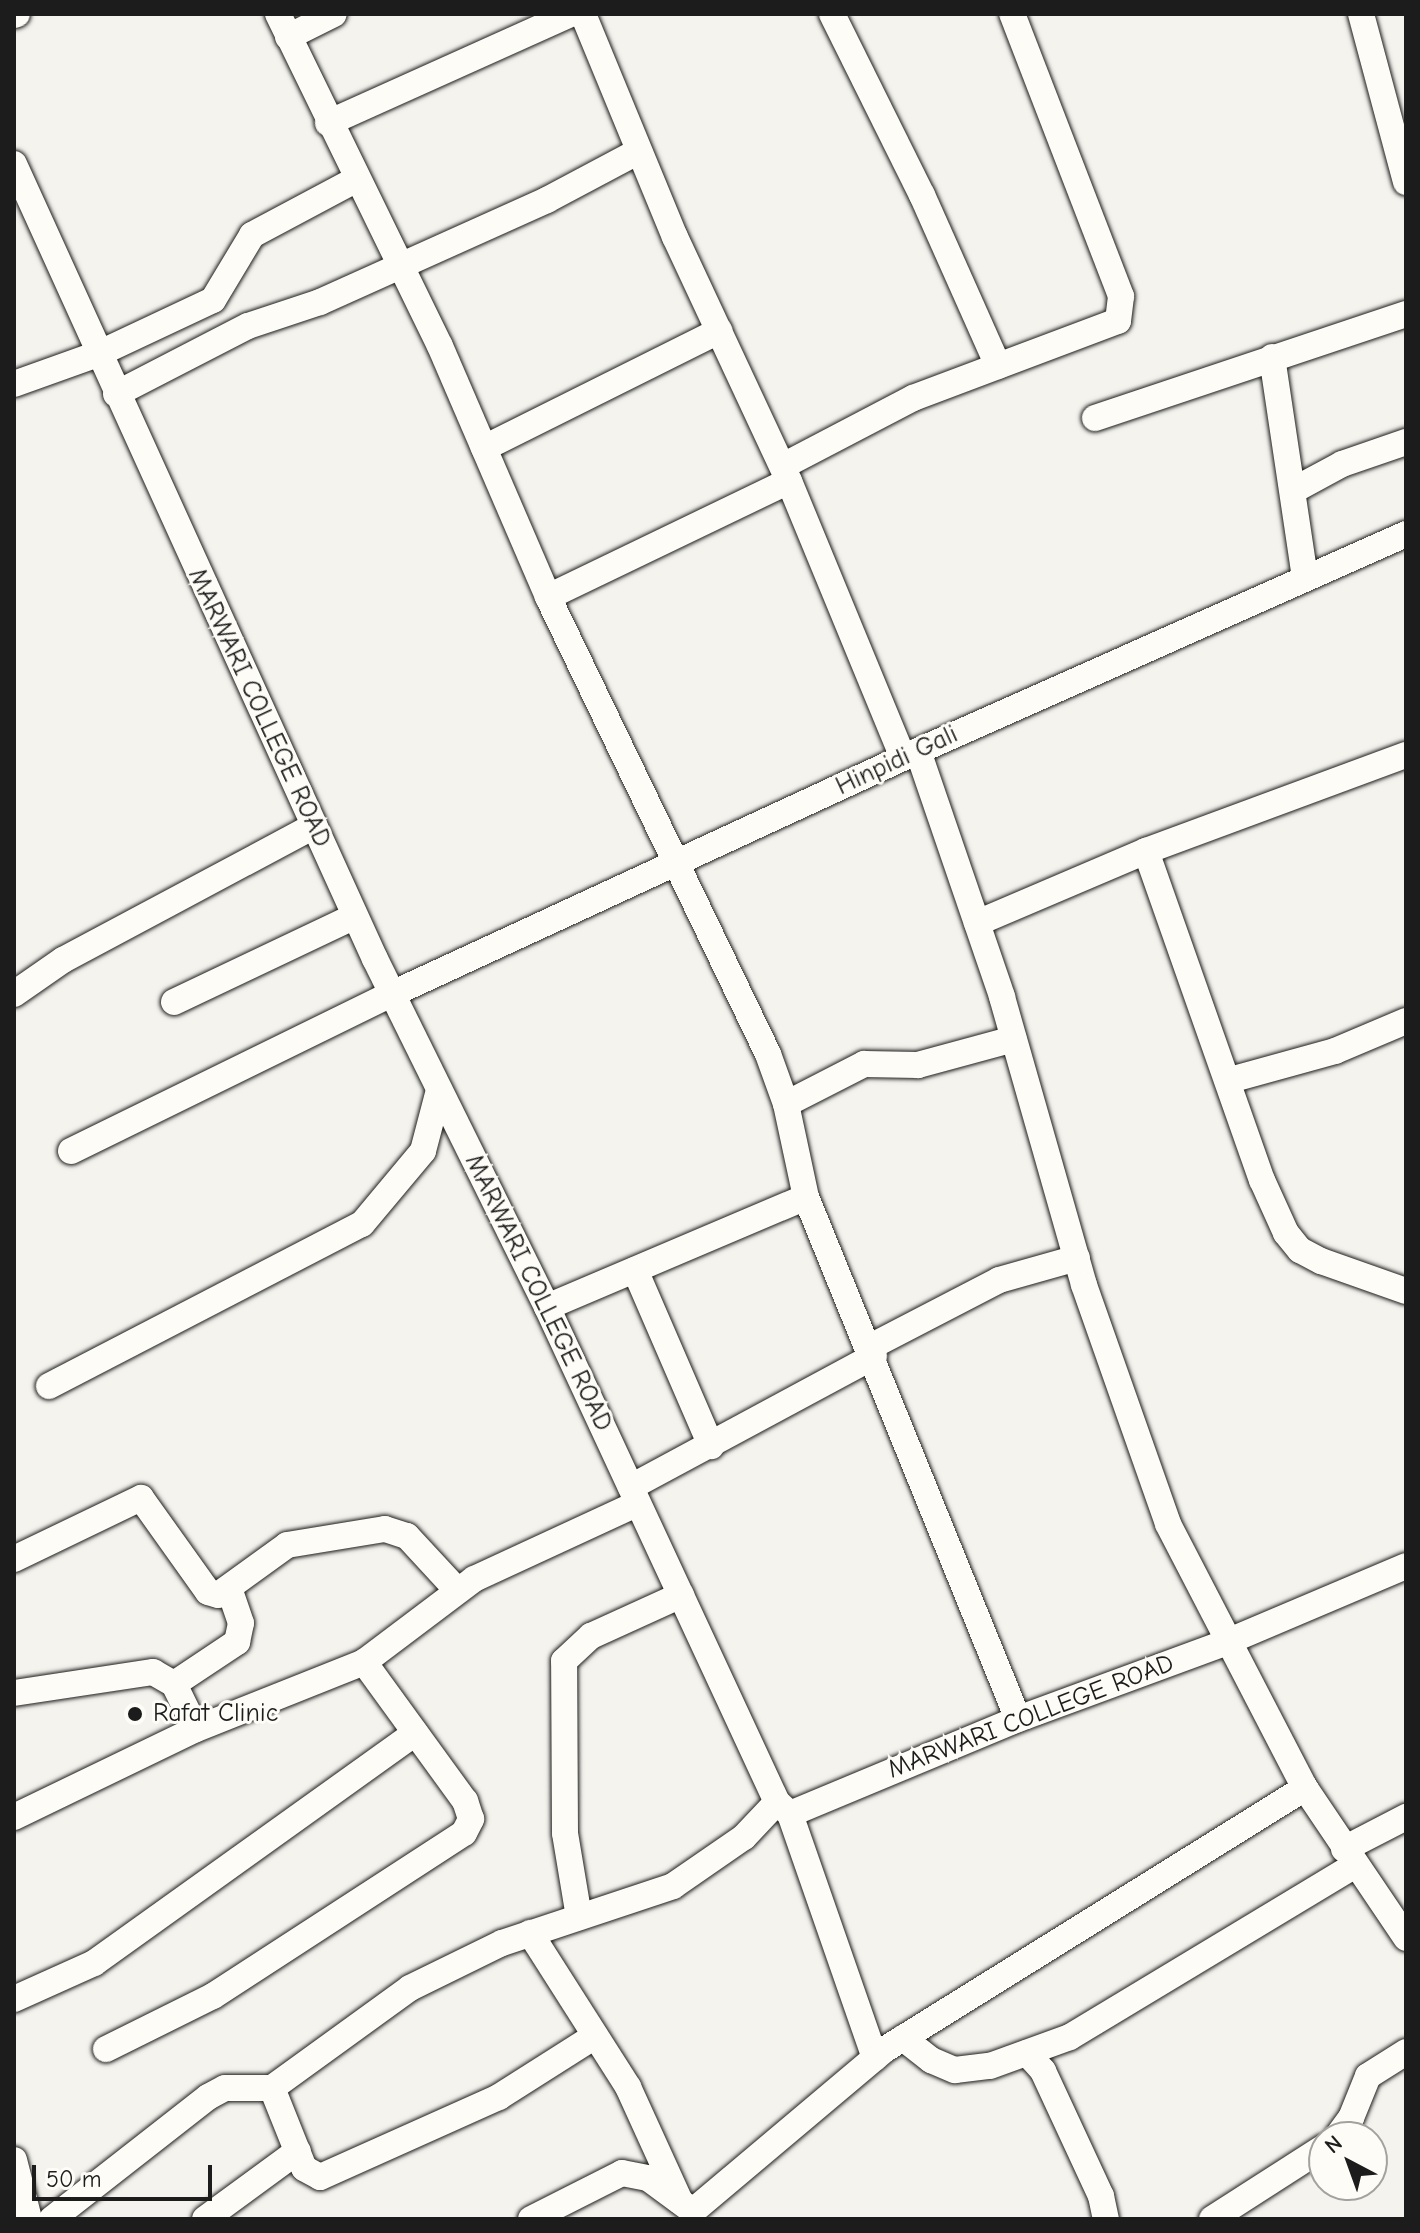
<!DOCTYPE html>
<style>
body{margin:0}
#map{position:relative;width:1420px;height:2233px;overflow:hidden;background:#f4f3ee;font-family:"Comic Neue",sans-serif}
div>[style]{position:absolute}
.roads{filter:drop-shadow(0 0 2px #1c1c1c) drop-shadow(0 0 2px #1c1c1c)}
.street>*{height:26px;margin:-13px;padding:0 13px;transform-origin:13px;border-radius:13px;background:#fdfcf7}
.dots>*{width:22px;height:22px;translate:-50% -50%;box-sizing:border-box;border:4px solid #fdfcf7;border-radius:50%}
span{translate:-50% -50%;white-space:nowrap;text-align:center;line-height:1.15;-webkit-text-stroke:6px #fdfcf7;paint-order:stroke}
.street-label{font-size:26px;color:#1c1c1c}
.poi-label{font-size:26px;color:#1c1c1c}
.left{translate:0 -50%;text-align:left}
.frame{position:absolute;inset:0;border:16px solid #1c1c1c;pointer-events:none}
.north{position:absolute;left:1308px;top:2121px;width:80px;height:80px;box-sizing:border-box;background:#fdfcf7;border:2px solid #a3a29f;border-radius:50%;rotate:319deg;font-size:22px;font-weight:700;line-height:32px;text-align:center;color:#1c1c1c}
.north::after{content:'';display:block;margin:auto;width:28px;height:36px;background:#1c1c1c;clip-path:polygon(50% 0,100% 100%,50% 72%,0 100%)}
.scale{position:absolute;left:32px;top:2165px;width:180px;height:36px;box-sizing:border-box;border:4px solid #1c1c1c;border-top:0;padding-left:10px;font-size:24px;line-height:28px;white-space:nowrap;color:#1c1c1c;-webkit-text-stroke:6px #fdfcf7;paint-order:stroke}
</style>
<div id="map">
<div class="roads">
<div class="street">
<div style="left:278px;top:14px;width:369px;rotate:64deg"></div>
<div style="left:440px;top:346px;width:273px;rotate:66.7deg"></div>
<div style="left:548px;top:597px;width:507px;rotate:64.29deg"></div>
<div style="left:768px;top:1054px;width:53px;rotate:70.2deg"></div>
<div style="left:786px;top:1104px;width:95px;rotate:77.9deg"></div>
<div style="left:806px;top:1197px;width:563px;rotate:67.9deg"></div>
<div style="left:583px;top:14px;width:241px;rotate:67.6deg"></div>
<div style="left:675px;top:237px;width:269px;rotate:65deg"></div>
<div style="left:789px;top:481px;width:299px;rotate:67.6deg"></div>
<div style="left:832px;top:14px;width:202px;rotate:63.6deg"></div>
<div style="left:922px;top:195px;width:187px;rotate:66deg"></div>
<div style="left:1361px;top:14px;width:174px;rotate:75deg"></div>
<div style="left:14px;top:15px;width:3px;rotate:-18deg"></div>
<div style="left:288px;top:37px;width:51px;rotate:-26.6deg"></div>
<div style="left:328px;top:123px;width:266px;rotate:-24.2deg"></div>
<div style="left:14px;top:164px;width:873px;rotate:65.58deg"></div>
<div style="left:375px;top:959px;width:388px;rotate:63.7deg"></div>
<div style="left:547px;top:1307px;width:546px;rotate:65.08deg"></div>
<div style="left:777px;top:1802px;width:18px;rotate:43deg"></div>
<div style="left:790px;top:1814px;width:247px;rotate:-22.6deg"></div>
<div style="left:1018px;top:1719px;width:223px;rotate:-20.2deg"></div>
<div style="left:1227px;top:1642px;width:194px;rotate:-23deg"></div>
<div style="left:1272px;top:357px;width:224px;rotate:81.5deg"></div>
<div style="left:14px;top:384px;width:89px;rotate:-19.7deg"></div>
<div style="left:98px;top:354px;width:127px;rotate:-25.2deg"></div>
<div style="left:213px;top:300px;width:76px;rotate:-59deg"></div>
<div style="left:252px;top:235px;width:119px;rotate:-28.1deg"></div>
<div style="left:116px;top:394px;width:148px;rotate:-27.3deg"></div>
<div style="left:248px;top:326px;width:76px;rotate:-18.4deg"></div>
<div style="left:320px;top:302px;width:249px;rotate:-24.2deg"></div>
<div style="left:547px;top:200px;width:104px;rotate:-28deg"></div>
<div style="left:1095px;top:418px;width:328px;rotate:-18.5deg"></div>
<div style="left:484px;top:448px;width:263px;rotate:-26.5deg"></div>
<div style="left:783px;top:466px;width:147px;rotate:-27.6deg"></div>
<div style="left:913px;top:398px;width:219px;rotate:-20.6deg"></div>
<div style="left:1118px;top:321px;width:25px;rotate:-83deg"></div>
<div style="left:1121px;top:296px;width:302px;rotate:-111.1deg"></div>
<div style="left:1294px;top:490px;width:55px;rotate:-28.4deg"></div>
<div style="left:1342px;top:464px;width:68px;rotate:-19deg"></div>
<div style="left:548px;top:597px;width:267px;rotate:-25.7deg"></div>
<div style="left:918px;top:751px;width:260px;rotate:71.1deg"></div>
<div style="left:1002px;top:997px;width:299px;rotate:74.1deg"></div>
<div style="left:1084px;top:1285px;width:253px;rotate:70.6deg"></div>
<div style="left:1168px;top:1524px;width:297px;rotate:62.6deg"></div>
<div style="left:1305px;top:1788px;width:181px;rotate:56deg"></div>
<div style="left:1146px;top:851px;width:349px;rotate:70.6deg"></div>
<div style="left:1262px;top:1180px;width:58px;rotate:65.6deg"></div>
<div style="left:1286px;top:1233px;width:22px;rotate:51deg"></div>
<div style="left:1300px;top:1250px;width:24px;rotate:28deg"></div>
<div style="left:1321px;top:1261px;width:90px;rotate:19.4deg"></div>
<div style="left:977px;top:923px;width:184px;rotate:-23.1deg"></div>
<div style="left:1146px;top:851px;width:277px;rotate:-20.3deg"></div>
<div style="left:14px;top:994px;width:60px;rotate:-34.8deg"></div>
<div style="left:63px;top:960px;width:285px;rotate:-28.1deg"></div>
<div style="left:174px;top:1002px;width:200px;rotate:-25.4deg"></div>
<div style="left:1230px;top:1080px;width:109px;rotate:-15.4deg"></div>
<div style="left:1335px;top:1051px;width:77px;rotate:-22.9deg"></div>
<div style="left:786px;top:1104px;width:88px;rotate:-27.1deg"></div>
<div style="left:864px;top:1064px;width:54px;rotate:1.1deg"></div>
<div style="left:918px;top:1065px;width:99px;rotate:-15.2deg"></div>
<div style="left:71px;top:1151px;width:357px;rotate:-26.1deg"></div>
<div style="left:392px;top:994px;width:579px;rotate:-24.8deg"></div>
<div style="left:918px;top:751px;width:534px;rotate:-23.97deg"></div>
<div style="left:635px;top:1270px;width:192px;rotate:66.6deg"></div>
<div style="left:547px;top:1307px;width:281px;rotate:-23deg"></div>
<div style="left:870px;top:1347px;width:145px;rotate:-27.4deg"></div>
<div style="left:999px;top:1280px;width:81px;rotate:-15.8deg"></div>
<div style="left:49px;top:1386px;width:352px;rotate:-27.4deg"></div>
<div style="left:362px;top:1224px;width:95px;rotate:-50.1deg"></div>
<div style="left:423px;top:1151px;width:63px;rotate:-75.3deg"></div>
<div style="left:631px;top:1487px;width:276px;rotate:-28.3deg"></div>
<div style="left:14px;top:1559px;width:141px;rotate:-25.7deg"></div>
<div style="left:141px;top:1498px;width:115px;rotate:54.5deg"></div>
<div style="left:208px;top:1592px;width:10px;rotate:17deg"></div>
<div style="left:218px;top:1595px;width:85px;rotate:-35.9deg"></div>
<div style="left:287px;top:1545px;width:99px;rotate:-9.3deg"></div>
<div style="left:385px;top:1529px;width:23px;rotate:18deg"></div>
<div style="left:407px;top:1536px;width:74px;rotate:47.2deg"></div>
<div style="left:174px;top:1684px;width:76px;rotate:-33.7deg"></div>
<div style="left:237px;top:1642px;width:19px;rotate:-78deg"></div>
<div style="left:241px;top:1623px;width:34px;rotate:-109deg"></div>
<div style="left:14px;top:1693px;width:141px;rotate:-8.6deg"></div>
<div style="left:153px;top:1672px;width:24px;rotate:30deg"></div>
<div style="left:174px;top:1684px;width:50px;rotate:63.9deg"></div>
<div style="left:790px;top:1814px;width:258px;rotate:70.8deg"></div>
<div style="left:14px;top:1817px;width:202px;rotate:-25.8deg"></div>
<div style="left:196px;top:1729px;width:181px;rotate:-21.7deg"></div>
<div style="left:364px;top:1662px;width:138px;rotate:-37deg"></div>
<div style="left:474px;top:1579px;width:179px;rotate:-24.8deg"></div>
<div style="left:1344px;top:1849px;width:70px;rotate:-27.3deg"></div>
<div style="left:579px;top:1917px;width:85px;rotate:-99.5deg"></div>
<div style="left:565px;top:1833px;width:172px;rotate:-90.3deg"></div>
<div style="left:564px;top:1661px;width:37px;rotate:-43deg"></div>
<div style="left:591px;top:1636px;width:99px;rotate:-24.5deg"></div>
<div style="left:530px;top:1933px;width:183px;rotate:57.5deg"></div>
<div style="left:628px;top:2087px;width:125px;rotate:65.5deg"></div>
<div style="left:14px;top:1999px;width:88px;rotate:-24.2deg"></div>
<div style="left:94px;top:1963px;width:395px;rotate:-35.6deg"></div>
<div style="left:595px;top:2036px;width:114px;rotate:147.6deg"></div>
<div style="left:499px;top:2097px;width:196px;rotate:155.9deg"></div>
<div style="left:320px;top:2177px;width:18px;rotate:-151deg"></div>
<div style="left:304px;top:2168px;width:86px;rotate:-111.8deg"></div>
<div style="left:272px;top:2088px;width:170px;rotate:-35.9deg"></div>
<div style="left:410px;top:1988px;width:102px;rotate:-26.1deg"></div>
<div style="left:502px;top:1943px;width:180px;rotate:-18.4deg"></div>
<div style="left:673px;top:1886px;width:86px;rotate:-34.6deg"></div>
<div style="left:744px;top:1837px;width:48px;rotate:-46.7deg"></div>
<div style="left:903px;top:2038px;width:36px;rotate:38deg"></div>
<div style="left:931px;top:2060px;width:26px;rotate:23deg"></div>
<div style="left:955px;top:2070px;width:35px;rotate:-7deg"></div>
<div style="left:990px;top:2066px;width:85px;rotate:-19.9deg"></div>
<div style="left:1070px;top:2037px;width:333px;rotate:-31.1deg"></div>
<div style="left:106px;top:2049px;width:119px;rotate:-26.4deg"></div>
<div style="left:213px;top:1996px;width:299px;rotate:-33deg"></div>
<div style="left:464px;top:1833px;width:16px;rotate:-63deg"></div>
<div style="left:471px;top:1819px;width:19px;rotate:-108deg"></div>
<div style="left:465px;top:1801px;width:172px;rotate:-126deg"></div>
<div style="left:1027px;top:2053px;width:24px;rotate:48deg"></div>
<div style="left:1043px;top:2071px;width:138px;rotate:65.1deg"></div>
<div style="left:1101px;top:2196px;width:24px;rotate:78deg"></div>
<div style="left:1337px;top:2137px;width:24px;rotate:-54deg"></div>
<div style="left:1351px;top:2118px;width:45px;rotate:-68deg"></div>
<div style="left:1368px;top:2076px;width:45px;rotate:-32.3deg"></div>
<div style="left:14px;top:2160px;width:61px;rotate:75.7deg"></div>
<div style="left:52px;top:2219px;width:198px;rotate:-38deg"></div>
<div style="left:208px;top:2097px;width:19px;rotate:-28deg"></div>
<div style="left:225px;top:2088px;width:47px"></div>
<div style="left:205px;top:2219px;width:115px;rotate:-36.2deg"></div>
<div style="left:531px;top:2219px;width:102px;rotate:-26.8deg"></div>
<div style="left:622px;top:2173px;width:26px;rotate:11deg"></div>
<div style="left:648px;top:2178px;width:56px;rotate:36.3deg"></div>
<div style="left:693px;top:2211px;width:250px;rotate:-40.1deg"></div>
<div style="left:884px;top:2050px;width:496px;rotate:-31.9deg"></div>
<div style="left:1212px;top:2219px;width:133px;rotate:-32.7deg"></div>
</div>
</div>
<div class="dots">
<div style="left:135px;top:1714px;background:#1c1c1c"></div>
</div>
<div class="street-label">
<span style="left:259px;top:708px;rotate:65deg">MARWARI COLLEGE ROAD</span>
<span style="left:897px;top:761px;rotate:-25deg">Hinpidi Gali</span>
<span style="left:538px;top:1293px;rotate:64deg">MARWARI COLLEGE ROAD</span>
<span style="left:1031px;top:1717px;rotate:-21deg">MARWARI COLLEGE ROAD</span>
</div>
<div class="poi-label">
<span class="left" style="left:153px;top:1714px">Rafat Clinic</span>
</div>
<div class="frame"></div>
<div class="north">N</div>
<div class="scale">50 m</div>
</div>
